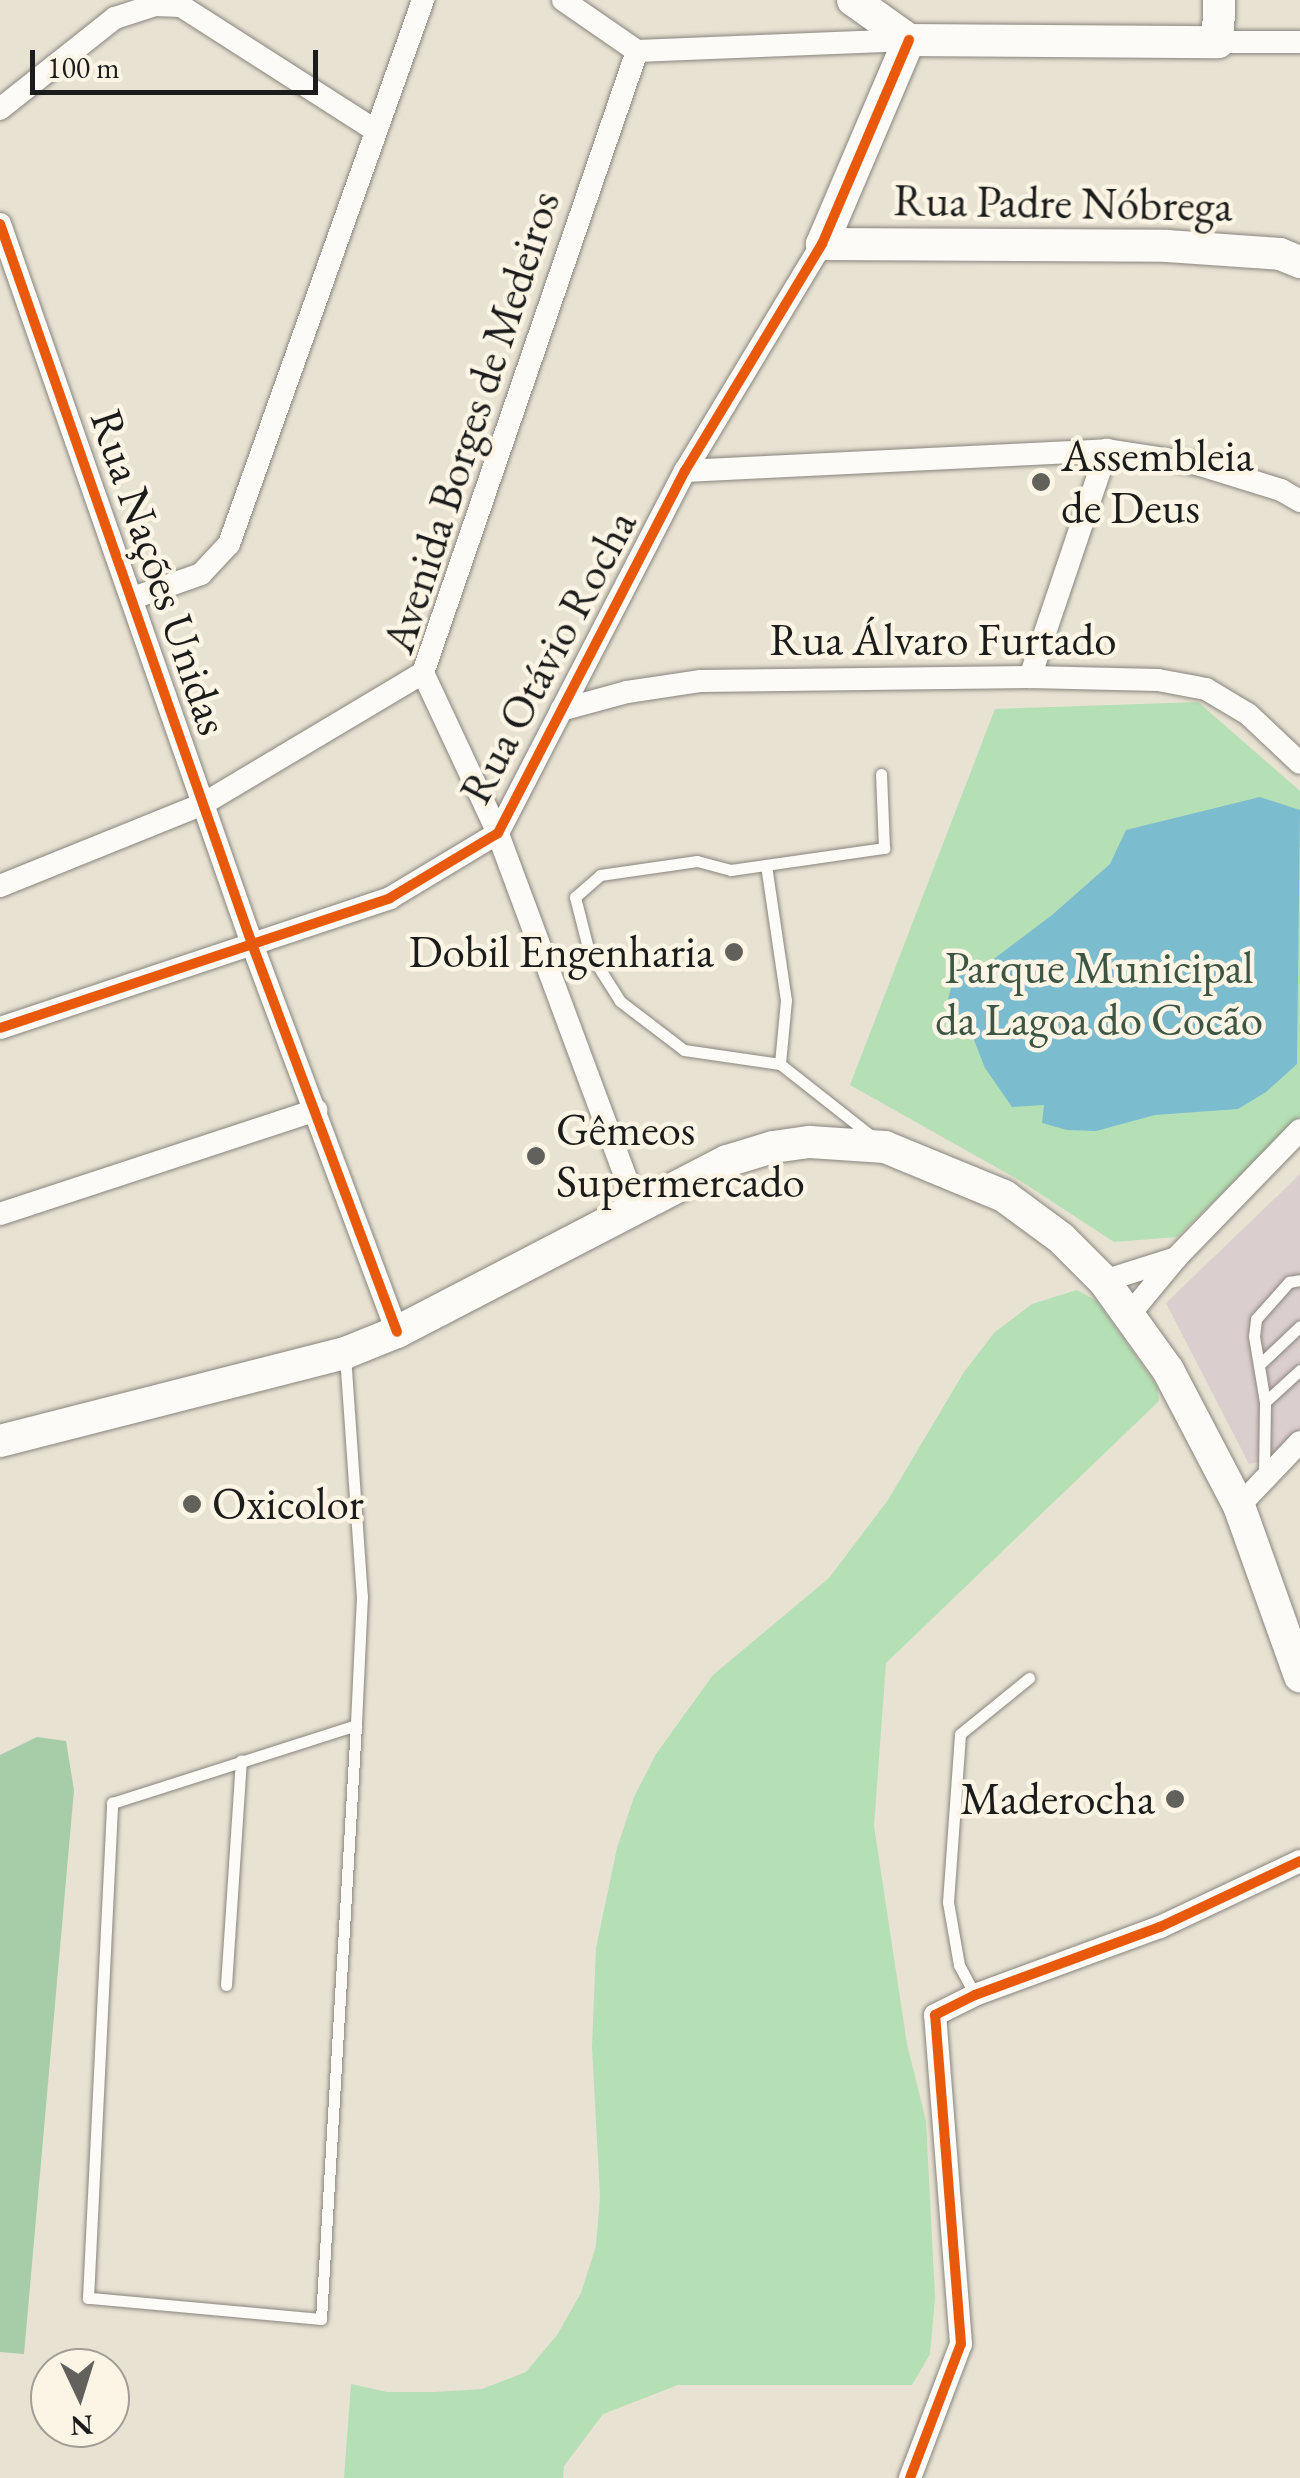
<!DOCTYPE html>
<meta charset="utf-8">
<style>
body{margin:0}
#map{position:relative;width:1300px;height:2478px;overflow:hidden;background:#e8e2d3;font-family:"EB Garamond",serif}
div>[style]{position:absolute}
.industrial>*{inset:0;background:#dbcece}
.green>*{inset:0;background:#b5dfb5}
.forest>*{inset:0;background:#a6cda8}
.water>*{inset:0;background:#7cbccf}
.roads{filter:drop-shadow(0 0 2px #88857e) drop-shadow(0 0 2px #88857e)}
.lane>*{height:11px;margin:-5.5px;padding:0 5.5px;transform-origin:5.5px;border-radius:5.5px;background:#fcfbf8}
.street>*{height:22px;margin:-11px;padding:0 11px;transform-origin:11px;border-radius:11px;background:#fcfbf8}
.secondary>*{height:32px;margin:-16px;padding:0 16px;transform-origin:16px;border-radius:16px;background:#fcfbf8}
.cycleway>*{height:10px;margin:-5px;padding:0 5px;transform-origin:5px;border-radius:5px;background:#e8590c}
.dots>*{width:28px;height:28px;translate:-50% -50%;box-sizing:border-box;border:5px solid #fcf5e5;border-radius:50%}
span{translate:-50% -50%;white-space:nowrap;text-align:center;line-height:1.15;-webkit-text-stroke:9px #fcf5e5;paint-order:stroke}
.street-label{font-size:45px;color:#1c1c1c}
.poi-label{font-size:45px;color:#1c1c1c}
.left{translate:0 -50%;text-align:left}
.right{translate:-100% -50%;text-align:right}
.park-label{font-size:45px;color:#3d5643}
.north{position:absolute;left:30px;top:2348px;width:100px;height:100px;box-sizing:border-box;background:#fcf5e5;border:2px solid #a29e95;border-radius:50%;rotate:176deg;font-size:28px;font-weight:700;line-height:40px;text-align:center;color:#1c1c1c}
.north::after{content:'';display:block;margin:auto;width:35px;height:45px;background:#63615c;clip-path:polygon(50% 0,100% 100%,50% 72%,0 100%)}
.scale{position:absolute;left:30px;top:50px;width:288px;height:45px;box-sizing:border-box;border:5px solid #1c1c1c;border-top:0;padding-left:12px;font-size:30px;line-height:35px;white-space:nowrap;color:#1c1c1c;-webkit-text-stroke:8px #fcf5e5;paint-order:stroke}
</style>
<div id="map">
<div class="industrial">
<div style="clip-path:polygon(1300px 1174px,1300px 1437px,1280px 1458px,1249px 1464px,1166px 1303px)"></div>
</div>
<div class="green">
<div style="clip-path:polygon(1198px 702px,1300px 791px,1300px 1117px,1177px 1237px,1114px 1242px,1019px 1180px,850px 1085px,995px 709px)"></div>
<div style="clip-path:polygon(1077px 1290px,1097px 1301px,1157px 1386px,1159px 1401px,886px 1663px,874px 1826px,907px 2044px,926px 2121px,935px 2298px,930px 2354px,912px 2385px,678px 2385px,603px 2414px,564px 2466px,563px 2478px,344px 2478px,351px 2384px,387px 2392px,435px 2392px,482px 2389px,526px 2372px,557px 2335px,581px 2293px,596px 2246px,600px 2197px,592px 2047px,596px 1948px,617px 1848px,634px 1797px,656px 1754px,713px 1675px,829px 1578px,888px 1500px,964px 1372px,994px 1333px,1032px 1304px)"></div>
</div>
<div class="forest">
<div style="clip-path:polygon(37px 1737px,66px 1741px,74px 1790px,24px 2354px,0 2352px,0 1755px)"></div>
</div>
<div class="water">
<div style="clip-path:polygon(1260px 797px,1300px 810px,1297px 1064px,1266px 1092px,1238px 1109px,1155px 1115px,1096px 1131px,1067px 1130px,1042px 1123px,1044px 1105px,1012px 1107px,985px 1068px,970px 1030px,948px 999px,957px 966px,987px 964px,1052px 915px,1110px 864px,1126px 830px)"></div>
</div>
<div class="roads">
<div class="lane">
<div style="left:766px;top:865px;width:136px;rotate:81.6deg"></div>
<div style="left:786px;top:1000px;width:64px;rotate:95.4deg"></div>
<div style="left:874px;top:1138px;width:120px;rotate:-141.8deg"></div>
<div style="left:780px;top:1064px;width:97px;rotate:-171.7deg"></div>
<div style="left:684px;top:1050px;width:81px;rotate:-142.6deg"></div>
<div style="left:620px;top:1001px;width:58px;rotate:-122.3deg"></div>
<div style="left:589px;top:952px;width:57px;rotate:-104.3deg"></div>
<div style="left:575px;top:897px;width:33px;rotate:-41deg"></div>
<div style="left:600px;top:875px;width:98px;rotate:-8.2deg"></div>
<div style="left:697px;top:861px;width:35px;rotate:15deg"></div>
<div style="left:731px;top:870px;width:155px;rotate:-8.2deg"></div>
<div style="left:884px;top:848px;width:74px;rotate:-92.3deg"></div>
<div style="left:345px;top:1355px;width:242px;rotate:86deg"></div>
<div style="left:362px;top:1596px;width:129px;rotate:92.7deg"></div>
<div style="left:356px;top:1725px;width:595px;rotate:93.37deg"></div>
<div style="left:321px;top:2319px;width:234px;rotate:-174.8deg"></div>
<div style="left:88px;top:2298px;width:496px;rotate:-87.2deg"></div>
<div style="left:112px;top:1803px;width:256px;rotate:-17.7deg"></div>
<div style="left:1260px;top:1364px;width:55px;rotate:-43.5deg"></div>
<div style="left:1265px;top:1402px;width:67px;rotate:-99.5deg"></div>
<div style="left:1254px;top:1336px;width:17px;rotate:-83deg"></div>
<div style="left:1256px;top:1319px;width:50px;rotate:-48.3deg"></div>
<div style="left:1289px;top:1282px;width:11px;rotate:-10deg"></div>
<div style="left:1264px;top:1475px;width:73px;rotate:-89.2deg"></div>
<div style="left:1265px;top:1402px;width:47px;rotate:-42.4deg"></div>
<div style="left:226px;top:1985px;width:225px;rotate:-86.2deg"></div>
<div style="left:975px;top:1995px;width:34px;rotate:-118deg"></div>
<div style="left:959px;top:1965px;width:64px;rotate:-99.9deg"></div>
<div style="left:948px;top:1902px;width:168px;rotate:-85.9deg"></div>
<div style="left:960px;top:1734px;width:89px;rotate:-39.1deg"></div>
</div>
<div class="street">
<div style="left:563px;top:0;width:90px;rotate:34.6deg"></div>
<div style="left:637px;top:51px;width:272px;rotate:-2.3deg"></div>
<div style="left:1218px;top:42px;width:82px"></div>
<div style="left:0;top:109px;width:147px;rotate:-38.4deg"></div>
<div style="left:115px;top:18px;width:42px;rotate:-18deg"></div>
<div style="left:155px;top:5px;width:26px;rotate:2deg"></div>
<div style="left:181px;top:6px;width:230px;rotate:32.6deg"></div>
<div style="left:0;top:224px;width:763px;rotate:70.71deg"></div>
<div style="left:252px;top:944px;width:414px;rotate:69.5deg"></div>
<div style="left:685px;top:471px;width:423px;rotate:-2.8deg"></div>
<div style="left:1107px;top:450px;width:91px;rotate:8.8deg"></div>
<div style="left:1197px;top:464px;width:88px;rotate:17.2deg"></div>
<div style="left:1281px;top:490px;width:22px;rotate:30deg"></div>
<div style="left:133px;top:598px;width:72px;rotate:-19.4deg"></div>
<div style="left:201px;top:574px;width:41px;rotate:-47deg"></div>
<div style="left:229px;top:544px;width:578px;rotate:-70.37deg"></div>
<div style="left:1030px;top:677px;width:240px;rotate:-71.3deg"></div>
<div style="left:561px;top:710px;width:68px;rotate:-15.3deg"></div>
<div style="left:627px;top:692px;width:75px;rotate:-8.5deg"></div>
<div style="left:701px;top:681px;width:329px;rotate:-0.7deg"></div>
<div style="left:1030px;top:677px;width:128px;rotate:1.3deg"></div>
<div style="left:1158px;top:680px;width:49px;rotate:10.6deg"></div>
<div style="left:1206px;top:689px;width:49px;rotate:30.8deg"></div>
<div style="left:1248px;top:714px;width:71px;rotate:43.3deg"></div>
<div style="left:0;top:886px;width:219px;rotate:-22deg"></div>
<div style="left:203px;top:804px;width:256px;rotate:-30.8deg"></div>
<div style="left:0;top:1028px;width:411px;rotate:-18.4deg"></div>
<div style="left:390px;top:898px;width:126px;rotate:-31deg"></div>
<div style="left:498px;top:833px;width:407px;rotate:-62.7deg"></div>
<div style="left:685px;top:471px;width:265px;rotate:-58.9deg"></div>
<div style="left:636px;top:1205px;width:397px;rotate:-110.4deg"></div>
<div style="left:498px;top:833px;width:177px;rotate:-115.1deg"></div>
<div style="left:423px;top:673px;width:658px;rotate:-71.01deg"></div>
<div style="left:0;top:1214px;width:333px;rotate:-18.2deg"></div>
<div style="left:1104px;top:1281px;width:76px;rotate:-17.7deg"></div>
<div style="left:1129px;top:1315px;width:74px;rotate:-50.5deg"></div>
<div style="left:1176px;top:1258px;width:178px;rotate:-45.9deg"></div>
<div style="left:1239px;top:1506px;width:88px;rotate:-46.4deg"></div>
<div style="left:910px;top:2478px;width:143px;rotate:-69.2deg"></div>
<div style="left:961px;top:2344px;width:330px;rotate:-94.5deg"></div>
<div style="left:935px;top:2015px;width:45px;rotate:-26.6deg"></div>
<div style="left:975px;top:1995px;width:197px;rotate:-20.2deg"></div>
<div style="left:1160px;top:1927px;width:155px;rotate:-25.2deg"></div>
</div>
<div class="secondary">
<div style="left:853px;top:0;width:69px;rotate:35.5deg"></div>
<div style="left:909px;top:40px;width:309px;rotate:0.4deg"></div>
<div style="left:1218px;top:42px;width:42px;rotate:-88.6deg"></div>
<div style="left:909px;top:40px;width:222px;rotate:113.1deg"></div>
<div style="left:822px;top:244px;width:345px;rotate:0.3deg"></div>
<div style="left:1167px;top:246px;width:113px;rotate:4deg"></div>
<div style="left:1280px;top:254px;width:22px;rotate:22deg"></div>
<div style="left:0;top:1441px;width:356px;rotate:-14.3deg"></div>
<div style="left:345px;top:1353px;width:56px;rotate:-22deg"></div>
<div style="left:397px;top:1332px;width:372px;rotate:-27.4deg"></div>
<div style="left:727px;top:1161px;width:48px;rotate:-16.9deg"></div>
<div style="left:773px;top:1147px;width:37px;rotate:-8deg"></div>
<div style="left:810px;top:1142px;width:75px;rotate:3.8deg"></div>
<div style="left:885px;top:1147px;width:129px;rotate:22.4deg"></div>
<div style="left:1004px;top:1196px;width:71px;rotate:36.4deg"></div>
<div style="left:1061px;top:1238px;width:61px;rotate:45deg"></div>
<div style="left:1104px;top:1281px;width:110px;rotate:54.3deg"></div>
<div style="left:1168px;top:1370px;width:153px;rotate:62.4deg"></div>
<div style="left:1239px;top:1506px;width:181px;rotate:70.3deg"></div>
</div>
</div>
<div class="cycleway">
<div style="left:0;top:224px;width:763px;rotate:70.71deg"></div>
<div style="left:252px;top:944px;width:414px;rotate:69.5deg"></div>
<div style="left:0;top:1028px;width:411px;rotate:-18.4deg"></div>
<div style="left:390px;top:898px;width:126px;rotate:-31deg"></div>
<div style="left:498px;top:833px;width:407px;rotate:-62.7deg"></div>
<div style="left:685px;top:471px;width:265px;rotate:-58.9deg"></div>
<div style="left:822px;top:244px;width:222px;rotate:-66.9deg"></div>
<div style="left:910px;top:2478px;width:143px;rotate:-69.2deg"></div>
<div style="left:961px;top:2344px;width:330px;rotate:-94.5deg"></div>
<div style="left:935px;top:2015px;width:45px;rotate:-26.6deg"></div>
<div style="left:975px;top:1995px;width:197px;rotate:-20.2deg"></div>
<div style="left:1160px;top:1927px;width:155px;rotate:-25.2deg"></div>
</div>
<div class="dots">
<div style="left:1041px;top:482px;background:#63615c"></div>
<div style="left:734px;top:952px;background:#63615c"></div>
<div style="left:536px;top:1156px;background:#63615c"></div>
<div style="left:192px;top:1504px;background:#63615c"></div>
<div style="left:1175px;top:1799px;background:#63615c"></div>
</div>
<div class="street-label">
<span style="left:1063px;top:203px;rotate:1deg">Rua Padre Nóbrega</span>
<span style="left:471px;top:422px;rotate:-72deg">Avenida Borges de Medeiros</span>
<span style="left:160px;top:572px;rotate:71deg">Rua Nações Unidas</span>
<span style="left:943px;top:640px">Rua Álvaro Furtado</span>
<span style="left:548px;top:657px;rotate:-62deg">Rua Otávio Rocha</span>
</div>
<div class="poi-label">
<span class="left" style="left:1061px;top:482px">Assembleia<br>de Deus</span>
<span class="right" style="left:714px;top:952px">Dobil Engenharia</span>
<span class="left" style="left:556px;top:1156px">Gêmeos<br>Supermercado</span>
<span class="left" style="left:212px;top:1504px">Oxicolor</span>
<span class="right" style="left:1155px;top:1799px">Maderocha</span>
</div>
<div class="park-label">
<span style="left:1099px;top:994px">Parque Municipal<br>da Lagoa do Cocão</span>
</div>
<div class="north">N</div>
<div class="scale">100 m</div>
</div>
